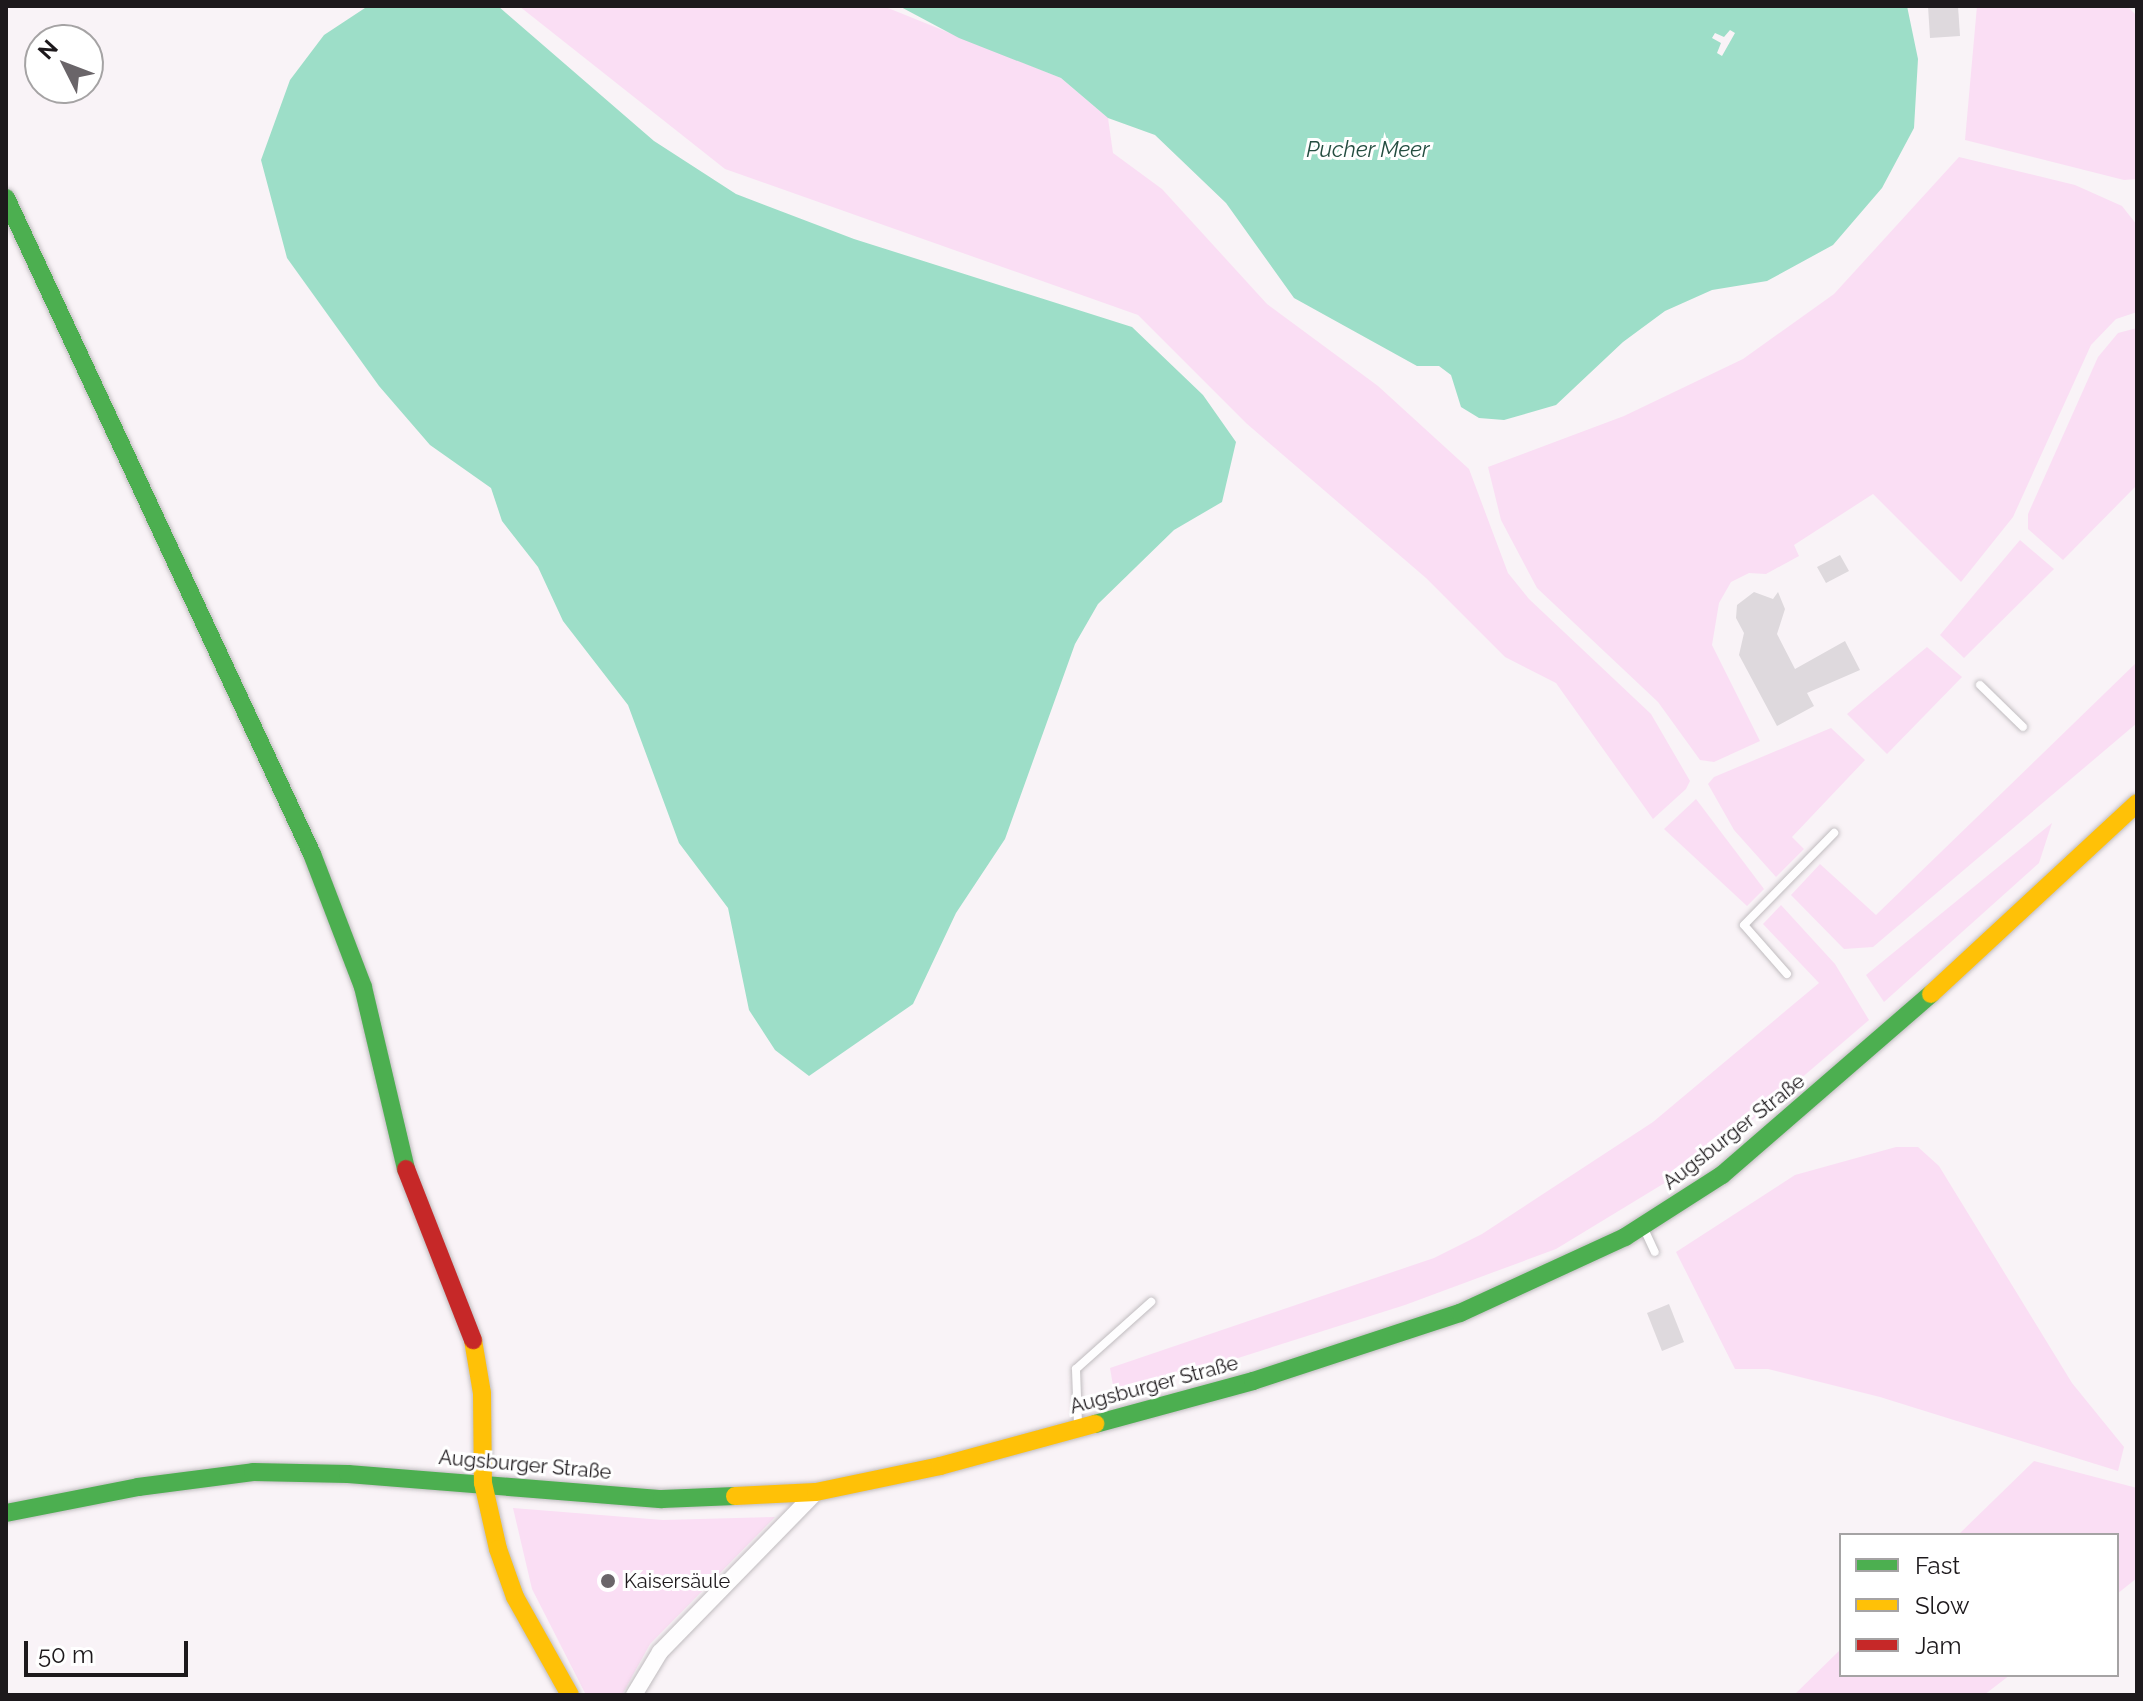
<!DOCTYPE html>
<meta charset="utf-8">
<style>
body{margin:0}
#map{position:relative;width:2143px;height:1701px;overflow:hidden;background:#f9f3f7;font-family:Raleway,sans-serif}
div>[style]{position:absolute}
.green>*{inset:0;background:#fadef4}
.water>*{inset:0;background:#9ddec8}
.building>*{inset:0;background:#ded9dd}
.roads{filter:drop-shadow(0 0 2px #c0bcbf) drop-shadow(0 0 2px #c0bcbf)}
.lane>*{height:8px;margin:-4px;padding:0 4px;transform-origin:4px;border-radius:4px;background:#fefdfe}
.street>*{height:16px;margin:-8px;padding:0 8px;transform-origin:8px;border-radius:8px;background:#fefdfe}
.fast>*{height:18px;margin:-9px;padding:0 9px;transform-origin:9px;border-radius:9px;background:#4caf50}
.slow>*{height:18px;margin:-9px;padding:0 9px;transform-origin:9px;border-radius:9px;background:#ffc107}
.jam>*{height:18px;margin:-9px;padding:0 9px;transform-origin:9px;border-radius:9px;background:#c62828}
.dots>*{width:22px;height:22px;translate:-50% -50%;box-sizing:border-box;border:4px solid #fff;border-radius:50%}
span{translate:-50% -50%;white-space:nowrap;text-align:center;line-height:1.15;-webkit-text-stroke:6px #fff;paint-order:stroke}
.street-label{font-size:20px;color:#1d191c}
.poi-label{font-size:20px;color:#1d191c}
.left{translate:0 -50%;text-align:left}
.water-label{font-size:22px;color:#244d40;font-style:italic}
.frame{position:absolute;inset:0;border:8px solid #1d191c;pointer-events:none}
.legend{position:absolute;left:1839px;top:1533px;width:280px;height:144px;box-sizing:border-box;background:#fff;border:2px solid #a5a3a4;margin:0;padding:10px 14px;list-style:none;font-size:24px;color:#1d191c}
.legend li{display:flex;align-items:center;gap:16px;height:40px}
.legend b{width:40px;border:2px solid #a5a3a4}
.north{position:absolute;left:24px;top:24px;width:80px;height:80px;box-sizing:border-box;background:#fff;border:2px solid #a5a3a4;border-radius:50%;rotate:312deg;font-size:22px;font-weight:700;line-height:32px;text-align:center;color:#1d191c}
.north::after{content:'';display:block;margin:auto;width:28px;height:36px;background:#6a6569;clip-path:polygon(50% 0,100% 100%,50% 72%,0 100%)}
.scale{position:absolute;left:24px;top:1641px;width:164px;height:36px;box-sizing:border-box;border:4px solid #1d191c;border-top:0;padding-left:10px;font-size:24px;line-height:28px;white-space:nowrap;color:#1d191c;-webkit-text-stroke:6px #fff;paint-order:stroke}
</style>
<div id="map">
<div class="green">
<div style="clip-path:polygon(519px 6px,883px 6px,1061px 78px,1108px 118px,1113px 153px,1162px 189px,1267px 304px,1378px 386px,1469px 469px,1508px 573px,1529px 599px,1651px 714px,1690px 781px,1686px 789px,1653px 819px,1556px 683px,1505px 657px,1426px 578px,1246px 423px,1138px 315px,725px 169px)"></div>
<div style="clip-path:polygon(1977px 6px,2127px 6px,2137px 16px,2137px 179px,2124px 180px,1965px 140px)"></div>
<div style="clip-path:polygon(1959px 157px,2075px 185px,2122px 206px,2137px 225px,2137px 312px,2116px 319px,2091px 345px,2013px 517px,1961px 582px,1873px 494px,1794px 545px,1799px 556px,1766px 574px,1749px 573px,1731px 582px,1719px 603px,1712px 645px,1760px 741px,1714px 762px,1700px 760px,1658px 702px,1537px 588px,1501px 520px,1488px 467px,1624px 416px,1743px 359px,1834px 294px)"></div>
<div style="clip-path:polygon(2137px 328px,2137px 485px,2063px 560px,2028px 529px,2028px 514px,2098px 357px,2118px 333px)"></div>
<div style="clip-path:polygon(2020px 540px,2054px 569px,1964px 658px,1940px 635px)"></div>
<div style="clip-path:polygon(1927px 647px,1962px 677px,1887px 754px,1847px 714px)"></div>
<div style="clip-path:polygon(2137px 662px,2137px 723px,1873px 947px,1844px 949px,1791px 895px,1820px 864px,1876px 915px)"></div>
<div style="clip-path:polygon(1831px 728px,1865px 760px,1792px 837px,1804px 849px,1776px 877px,1734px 830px,1708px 784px,1714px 777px)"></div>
<div style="clip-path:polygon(1696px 799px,1764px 889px,1747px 906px,1664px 829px)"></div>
<div style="clip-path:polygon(2052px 823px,2039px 863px,1884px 1002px,1866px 975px)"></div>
<div style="clip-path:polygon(1781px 905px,1835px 964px,1869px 1020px,1714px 1153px,1556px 1249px,1405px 1305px,1115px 1397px,1110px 1368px,1434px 1258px,1482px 1234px,1653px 1122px,1819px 983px,1763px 924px)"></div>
<div style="clip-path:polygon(1896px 1147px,1918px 1147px,1939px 1166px,2072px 1383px,2124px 1447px,2118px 1471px,1880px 1397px,1768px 1369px,1735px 1369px,1676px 1252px,1795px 1175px)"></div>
<div style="clip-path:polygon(2034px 1461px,2137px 1488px,2137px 1578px,2117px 1594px,2117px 1535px,1958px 1535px)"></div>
<div style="clip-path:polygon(513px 1508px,663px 1520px,775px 1517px,650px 1644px,622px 1695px,586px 1695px,532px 1589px)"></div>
<div style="clip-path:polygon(1841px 1649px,1841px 1675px,2010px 1675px,1984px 1695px,1794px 1695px)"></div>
</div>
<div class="water">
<div style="clip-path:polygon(368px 6px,498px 6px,654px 141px,736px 194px,854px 239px,1132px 327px,1203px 395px,1236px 442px,1222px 502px,1174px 530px,1098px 604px,1075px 644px,1005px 839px,956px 913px,913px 1004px,809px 1076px,775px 1050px,749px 1010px,728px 908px,679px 843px,628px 705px,563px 621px,538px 567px,502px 521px,491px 488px,430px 445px,379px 386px,287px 258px,261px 160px,290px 80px,324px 35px)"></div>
<div style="clip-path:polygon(evenodd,899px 6px,1907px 6px,1918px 59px,1914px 128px,1882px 188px,1833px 245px,1767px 281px,1712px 290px,1665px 311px,1623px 342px,1556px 405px,1504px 420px,1479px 418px,1461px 407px,1451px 375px,1439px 366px,1417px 366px,1294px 298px,1226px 203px,1155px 135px,1108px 118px,1061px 78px,959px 38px,899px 6px,1730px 30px,1735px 33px,1722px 56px,1717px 53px,1721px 43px,1712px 38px,1715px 33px,1724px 37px,1730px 30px)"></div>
</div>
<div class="building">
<div style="clip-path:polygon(1928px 6px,1958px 6px,1960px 36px,1930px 38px)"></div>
<div style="clip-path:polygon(1840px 555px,1849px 571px,1826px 583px,1817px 567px)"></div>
<div style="clip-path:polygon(1754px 592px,1773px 599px,1778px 592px,1785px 609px,1777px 634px,1795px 669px,1845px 641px,1860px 670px,1807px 693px,1814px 706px,1777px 726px,1739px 655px,1744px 633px,1736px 618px,1737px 605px)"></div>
<div style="clip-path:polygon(1669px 1304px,1684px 1342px,1662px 1351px,1647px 1313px)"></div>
</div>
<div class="roads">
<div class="lane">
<div style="left:1980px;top:685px;width:60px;rotate:44.3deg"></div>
<div style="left:1787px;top:974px;width:65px;rotate:-131.3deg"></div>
<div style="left:1744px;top:925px;width:129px;rotate:-45.6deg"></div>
<div style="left:1645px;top:1231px;width:23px;rotate:65deg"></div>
<div style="left:1078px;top:1424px;width:55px;rotate:-92.1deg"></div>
<div style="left:1076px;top:1369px;width:101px;rotate:-41.8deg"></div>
</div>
<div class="street">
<div style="left:634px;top:1695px;width:50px;rotate:-58.8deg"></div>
<div style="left:660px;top:1652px;width:223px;rotate:-45.7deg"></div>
</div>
<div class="fast">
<div style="left:6px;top:198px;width:724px;rotate:64.99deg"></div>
<div style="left:312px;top:854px;width:142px;rotate:69deg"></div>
<div style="left:363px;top:987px;width:187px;rotate:76.7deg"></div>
<div style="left:1095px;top:1424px;width:164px;rotate:-15.2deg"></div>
<div style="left:1253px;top:1381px;width:218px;rotate:-18.2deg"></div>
<div style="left:1460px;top:1313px;width:182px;rotate:-24.7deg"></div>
<div style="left:1625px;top:1237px;width:115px;rotate:-32.6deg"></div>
<div style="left:1722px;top:1175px;width:276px;rotate:-40.9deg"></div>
<div style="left:6px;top:1513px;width:135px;rotate:-11.1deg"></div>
<div style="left:138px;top:1487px;width:116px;rotate:-7.4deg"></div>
<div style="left:253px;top:1472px;width:95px;rotate:1.2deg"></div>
<div style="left:348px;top:1474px;width:315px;rotate:4.6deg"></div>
<div style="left:662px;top:1499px;width:73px;rotate:-2.4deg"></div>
</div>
<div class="slow">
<div style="left:1931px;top:994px;width:281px;rotate:-42.8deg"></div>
<div style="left:473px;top:1340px;width:54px;rotate:80.4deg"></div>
<div style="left:482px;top:1393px;width:90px;rotate:89.4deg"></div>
<div style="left:483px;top:1483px;width:68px;rotate:77.2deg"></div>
<div style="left:498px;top:1549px;width:51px;rotate:70.5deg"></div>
<div style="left:515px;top:1597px;width:112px;rotate:60.7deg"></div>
<div style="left:735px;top:1496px;width:81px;rotate:-2.8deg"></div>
<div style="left:816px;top:1492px;width:127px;rotate:-11.8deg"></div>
<div style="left:940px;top:1466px;width:161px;rotate:-15.2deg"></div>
</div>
<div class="jam">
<div style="left:406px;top:1169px;width:184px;rotate:68.6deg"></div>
</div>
</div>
<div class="dots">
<div style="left:608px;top:1581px;background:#6a6569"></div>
</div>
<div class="street-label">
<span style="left:1734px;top:1132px;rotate:-38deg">Augsburger Straße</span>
<span style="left:1154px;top:1385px;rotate:-15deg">Augsburger Straße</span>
<span style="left:525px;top:1465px;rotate:5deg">Augsburger Straße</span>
</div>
<div class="poi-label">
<span class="left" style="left:624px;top:1581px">Kaisersäule</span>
</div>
<div class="water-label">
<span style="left:1368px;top:150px">Pucher Meer</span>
</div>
<div class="frame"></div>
<ul class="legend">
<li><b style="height:10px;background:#4caf50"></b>Fast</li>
<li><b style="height:10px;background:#ffc107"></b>Slow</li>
<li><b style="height:10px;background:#c62828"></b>Jam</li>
</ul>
<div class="north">N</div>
<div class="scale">50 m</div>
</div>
